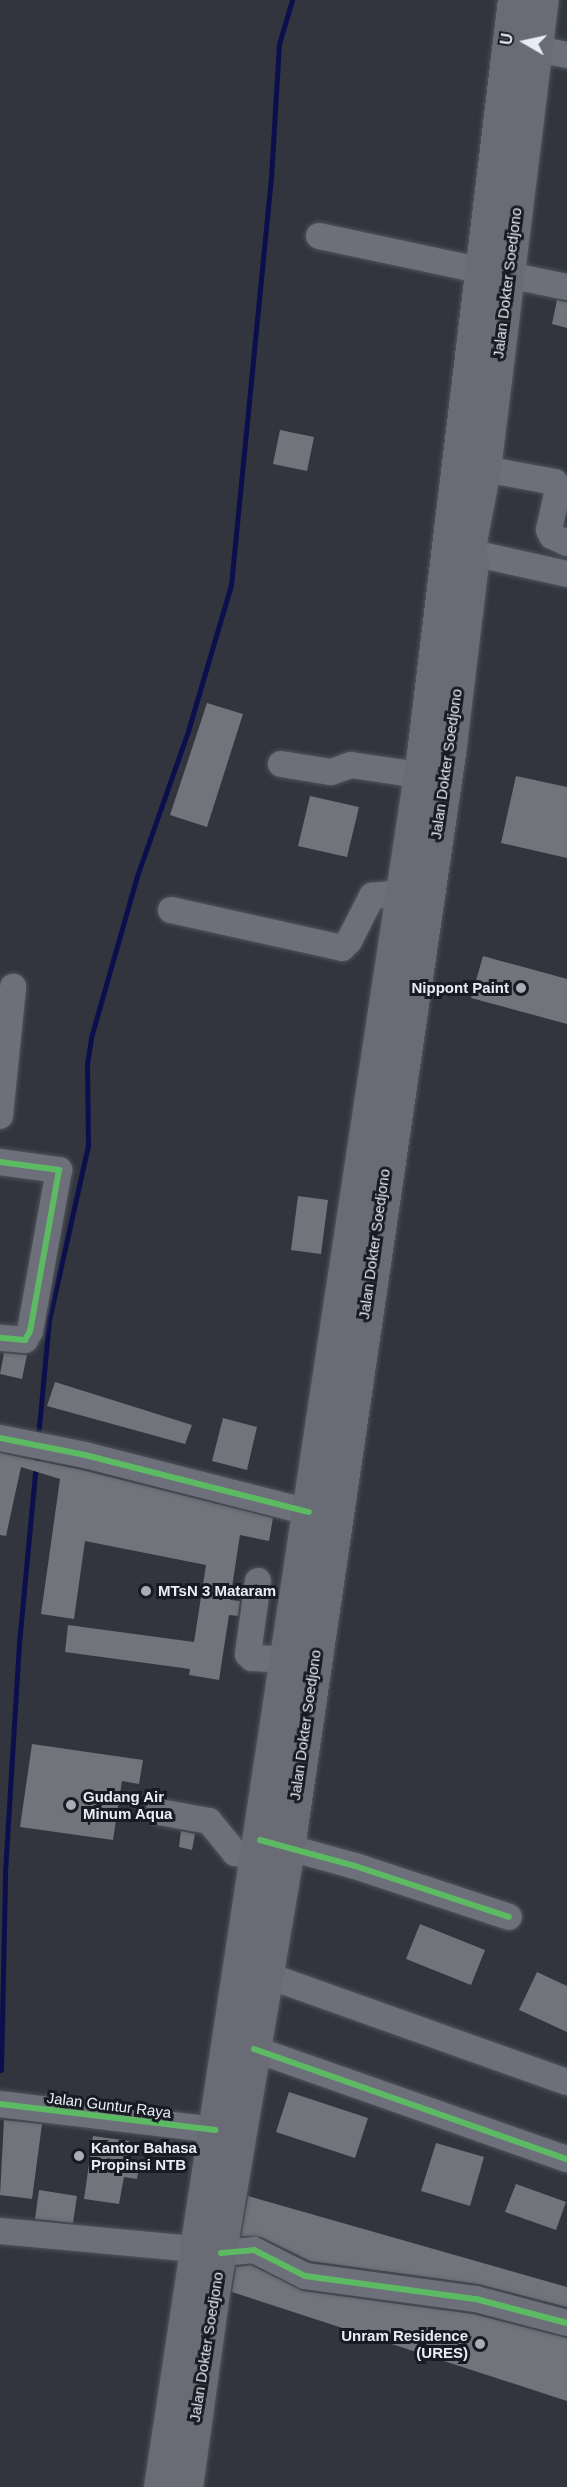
<!DOCTYPE html>
<style>
body{margin:0}
#map{position:relative;width:567px;height:2487px;overflow:hidden;background:#32353e;font-family:Helvetica,sans-serif}
div>[style]{position:absolute}
.stream>*{height:5px;margin:-2.5px;padding:0 2.5px;transform-origin:2.5px;border-radius:2.5px;background:#0b104d}
.building>*{inset:0;background:#71747b}
.roads{filter:drop-shadow(0 0 2px #50535b) drop-shadow(0 0 2px #50535b)}
.minor>*{height:26px;margin:-13px;padding:0 13px;transform-origin:13px;border-radius:13px;background:#6d707b}
.highway>*{height:33px;margin:-16.5px;padding:0 16.5px;transform-origin:16.5px;border-radius:16.5px;background:#696c75}
.cycleway>*{height:6px;margin:-3px;padding:0 3px;transform-origin:3px;border-radius:3px;background:#5cba63}
.dots>*{width:16px;height:16px;translate:-50% -50%;box-sizing:border-box;border:3px solid #191b22;border-radius:50%}
span{translate:-50% -50%;white-space:nowrap;text-align:center;line-height:1.15;-webkit-text-stroke:6px #191b22;paint-order:stroke}
.street-label{font-size:15px;color:#e8ecf6}
.poi-label{font-size:15px;color:#e8ecf6;font-weight:700}
.right{translate:-100% -50%;text-align:right}
.left{translate:0 -50%;text-align:left}
.north{position:absolute;left:495px;top:12px;width:60px;height:60px;-webkit-text-stroke:4px #191b22;paint-order:stroke;rotate:279deg;font-size:16px;font-weight:700;line-height:24px;text-align:center;color:#e8ecf6}
.north::after{content:'';display:block;margin:auto;width:21px;height:27px;background:#e8ecf6;clip-path:polygon(50% 0,100% 100%,50% 72%,0 100%)}
</style>
<div id="map">
<div class="stream">
<div style="left:38px;top:1438px;width:119px;rotate:-84.7deg"></div>
<div style="left:49px;top:1320px;width:179px;rotate:-77.4deg"></div>
<div style="left:88px;top:1145px;width:81px;rotate:-90.7deg"></div>
<div style="left:87px;top:1064px;width:30px;rotate:-81deg"></div>
<div style="left:92px;top:1034px;width:164px;rotate:-74.1deg"></div>
<div style="left:137px;top:876px;width:154px;rotate:-70.6deg"></div>
<div style="left:188px;top:731px;width:152px;rotate:-73.6deg"></div>
<div style="left:231px;top:585px;width:409px;rotate:-84.4deg"></div>
<div style="left:271px;top:178px;width:134px;rotate:-86.6deg"></div>
<div style="left:279px;top:44px;width:46px;rotate:-73.5deg"></div>
<div style="left:1px;top:2070px;width:198px;rotate:-88.8deg"></div>
<div style="left:5px;top:1872px;width:229px;rotate:-86.5deg"></div>
<div style="left:19px;top:1643px;width:191px;rotate:-84.6deg"></div>
</div>
<div class="building">
<div style="clip-path:polygon(557px 300px,567px 302px,567px 328px,552px 324px)"></div>
<div style="clip-path:polygon(280px 430px,314px 437px,307px 471px,273px 464px)"></div>
<div style="clip-path:polygon(207px 703px,243px 714px,207px 827px,170px 815px)"></div>
<div style="clip-path:polygon(516px 776px,567px 787px,567px 858px,501px 843px)"></div>
<div style="clip-path:polygon(310px 796px,359px 807px,347px 857px,298px 846px)"></div>
<div style="clip-path:polygon(483px 956px,567px 979px,567px 1024px,471px 998px)"></div>
<div style="clip-path:polygon(298px 1196px,328px 1200px,321px 1254px,291px 1250px)"></div>
<div style="clip-path:polygon(4px 1353px,27px 1355px,22px 1379px,0 1374px)"></div>
<div style="clip-path:polygon(55px 1382px,192px 1425px,185px 1444px,47px 1406px)"></div>
<div style="clip-path:polygon(223px 1418px,257px 1427px,247px 1470px,212px 1461px)"></div>
<div style="clip-path:polygon(0 1453px,82px 1470px,273px 1518px,269px 1541px,240px 1535px,230px 1600px,240px 1601px,238px 1616px,229px 1615px,219px 1680px,189px 1675px,190px 1669px,65px 1652px,68px 1625px,194px 1642px,206px 1565px,85px 1541px,74px 1619px,41px 1614px,60px 1479px,21px 1467px,6px 1536px,0 1535px)"></div>
<div style="clip-path:polygon(32px 1744px,143px 1760px,139px 1784px,122px 1781px,113px 1840px,20px 1827px)"></div>
<div style="clip-path:polygon(181px 1831px,195px 1834px,192px 1850px,179px 1847px)"></div>
<div style="clip-path:polygon(420px 1924px,485px 1950px,471px 1985px,406px 1959px)"></div>
<div style="clip-path:polygon(537px 1972px,567px 1986px,567px 2032px,519px 2010px)"></div>
<div style="clip-path:polygon(289px 2092px,368px 2118px,355px 2158px,276px 2132px)"></div>
<div style="clip-path:polygon(4px 2120px,42px 2124px,32px 2199px,0 2195px)"></div>
<div style="clip-path:polygon(93px 2136px,129px 2141px,126px 2163px,139px 2165px,137px 2179px,124px 2177px,119px 2204px,84px 2199px)"></div>
<div style="clip-path:polygon(436px 2143px,484px 2157px,470px 2206px,421px 2191px)"></div>
<div style="clip-path:polygon(516px 2184px,566px 2202px,556px 2230px,505px 2212px)"></div>
<div style="clip-path:polygon(39px 2190px,77px 2196px,73px 2223px,35px 2219px)"></div>
<div style="clip-path:polygon(248px 2196px,567px 2287px,567px 2307px,478px 2284px,310px 2261px,261px 2237px,241px 2236px)"></div>
<div style="clip-path:polygon(251px 2265px,303px 2291px,473px 2314px,567px 2338px,567px 2401px,232px 2292px,236px 2267px)"></div>
</div>
<div class="roads">
<div class="minor">
<div style="left:536px;top:49px;width:32px;rotate:11deg"></div>
<div style="left:319px;top:236px;width:164px;rotate:12deg"></div>
<div style="left:508px;top:275px;width:60px;rotate:11.5deg"></div>
<div style="left:484px;top:469px;width:72px;rotate:10.4deg"></div>
<div style="left:555px;top:482px;width:8px;rotate:67deg"></div>
<div style="left:558px;top:489px;width:42px;rotate:102.4deg"></div>
<div style="left:549px;top:530px;width:7px;rotate:63deg"></div>
<div style="left:552px;top:536px;width:17px;rotate:25deg"></div>
<div style="left:468px;top:552px;width:101px;rotate:12.5deg"></div>
<div style="left:281px;top:764px;width:51px;rotate:9.1deg"></div>
<div style="left:331px;top:772px;width:21px;rotate:-19deg"></div>
<div style="left:351px;top:765px;width:69px;rotate:8.4deg"></div>
<div style="left:171px;top:910px;width:175px;rotate:12.5deg"></div>
<div style="left:342px;top:948px;width:10px;rotate:-45deg"></div>
<div style="left:349px;top:941px;width:51px;rotate:-62.9deg"></div>
<div style="left:372px;top:896px;width:29px;rotate:-6deg"></div>
<div style="left:0;top:1116px;width:130px;rotate:-84.2deg"></div>
<div style="left:0;top:1162px;width:60px;rotate:7.7deg"></div>
<div style="left:59px;top:1170px;width:164px;rotate:100.2deg"></div>
<div style="left:30px;top:1331px;width:10px;rotate:119deg"></div>
<div style="left:25px;top:1340px;width:25px;rotate:-175deg"></div>
<div style="left:0;top:1438px;width:87px;rotate:11.3deg"></div>
<div style="left:85px;top:1455px;width:231px;rotate:14.3deg"></div>
<div style="left:258px;top:1581px;width:74px;rotate:97.8deg"></div>
<div style="left:248px;top:1654px;width:6px;rotate:45deg"></div>
<div style="left:252px;top:1658px;width:35px;rotate:3deg"></div>
<div style="left:159px;top:1812px;width:51px;rotate:10.2deg"></div>
<div style="left:209px;top:1821px;width:41px;rotate:50.9deg"></div>
<div style="left:235px;top:1853px;width:23px;rotate:10deg"></div>
<div style="left:272px;top:1843px;width:86px;rotate:15.5deg"></div>
<div style="left:355px;top:1866px;width:162px;rotate:18.3deg"></div>
<div style="left:266px;top:1975px;width:319px;rotate:19.6deg"></div>
<div style="left:254px;top:2049px;width:332px;rotate:19.4deg"></div>
<div style="left:0;top:2104px;width:217px;rotate:6.9deg"></div>
<div style="left:0;top:2231px;width:196px;rotate:5.3deg"></div>
<div style="left:221px;top:2253px;width:33px;rotate:-5deg"></div>
<div style="left:254px;top:2250px;width:57px;rotate:27deg"></div>
<div style="left:305px;top:2276px;width:173px;rotate:7.7deg"></div>
<div style="left:476px;top:2299px;width:94px;rotate:14.8deg"></div>
</div>
<div class="highway">
<div style="left:160px;top:2487px;width:1753px;rotate:-81.37deg"></div>
<div style="left:423px;top:754px;width:759px;rotate:-83.12deg"></div>
<div style="left:186px;top:2487px;width:203px;rotate:-82.1deg"></div>
<div style="left:214px;top:2286px;width:445px;rotate:-80.4deg"></div>
<div style="left:288px;top:1847px;width:1106px;rotate:-81.63deg"></div>
<div style="left:449px;top:753px;width:191px;rotate:-83.1deg"></div>
<div style="left:472px;top:563px;width:12px;rotate:-110deg"></div>
<div style="left:468px;top:552px;width:85px;rotate:-79.1deg"></div>
<div style="left:484px;top:469px;width:473px;rotate:-83deg"></div>
</div>
</div>
<div class="cycleway">
<div style="left:0;top:1162px;width:60px;rotate:7.7deg"></div>
<div style="left:59px;top:1170px;width:164px;rotate:100.2deg"></div>
<div style="left:30px;top:1331px;width:10px;rotate:119deg"></div>
<div style="left:25px;top:1340px;width:25px;rotate:-175deg"></div>
<div style="left:0;top:1438px;width:87px;rotate:11.3deg"></div>
<div style="left:85px;top:1455px;width:231px;rotate:14.3deg"></div>
<div style="left:260px;top:1840px;width:98px;rotate:15.3deg"></div>
<div style="left:355px;top:1866px;width:162px;rotate:18.3deg"></div>
<div style="left:254px;top:2049px;width:332px;rotate:19.4deg"></div>
<div style="left:0;top:2104px;width:217px;rotate:6.9deg"></div>
<div style="left:221px;top:2253px;width:33px;rotate:-5deg"></div>
<div style="left:254px;top:2250px;width:57px;rotate:27deg"></div>
<div style="left:305px;top:2276px;width:173px;rotate:7.7deg"></div>
<div style="left:476px;top:2299px;width:94px;rotate:14.8deg"></div>
</div>
<div class="dots">
<div style="left:521px;top:988px;background:#a8acb6"></div>
<div style="left:146px;top:1591px;background:#a8acb6"></div>
<div style="left:71px;top:1805px;background:#a8acb6"></div>
<div style="left:79px;top:2156px;background:#a8acb6"></div>
<div style="left:480px;top:2344px;background:#a8acb6"></div>
</div>
<div class="street-label">
<span style="left:507px;top:283px;rotate:-83deg">Jalan Dokter Soedjono</span>
<span style="left:446px;top:764px;rotate:-82deg">Jalan Dokter Soedjono</span>
<span style="left:374px;top:1244px;rotate:-82deg">Jalan Dokter Soedjono</span>
<span style="left:305px;top:1725px;rotate:-82deg">Jalan Dokter Soedjono</span>
<span style="left:109px;top:2105px;rotate:7deg">Jalan Guntur Raya</span>
<span style="left:206px;top:2347px;rotate:-81deg">Jalan Dokter Soedjono</span>
</div>
<div class="poi-label">
<span class="right" style="left:509px;top:988px">Nippont Paint</span>
<span class="left" style="left:158px;top:1591px">MTsN 3 Mataram</span>
<span class="left" style="left:83px;top:1805px">Gudang Air<br>Minum Aqua</span>
<span class="left" style="left:91px;top:2156px">Kantor Bahasa<br>Propinsi NTB</span>
<span class="right" style="left:468px;top:2344px">Unram Residence<br>(URES)</span>
</div>
<div class="north">U</div>
</div>
